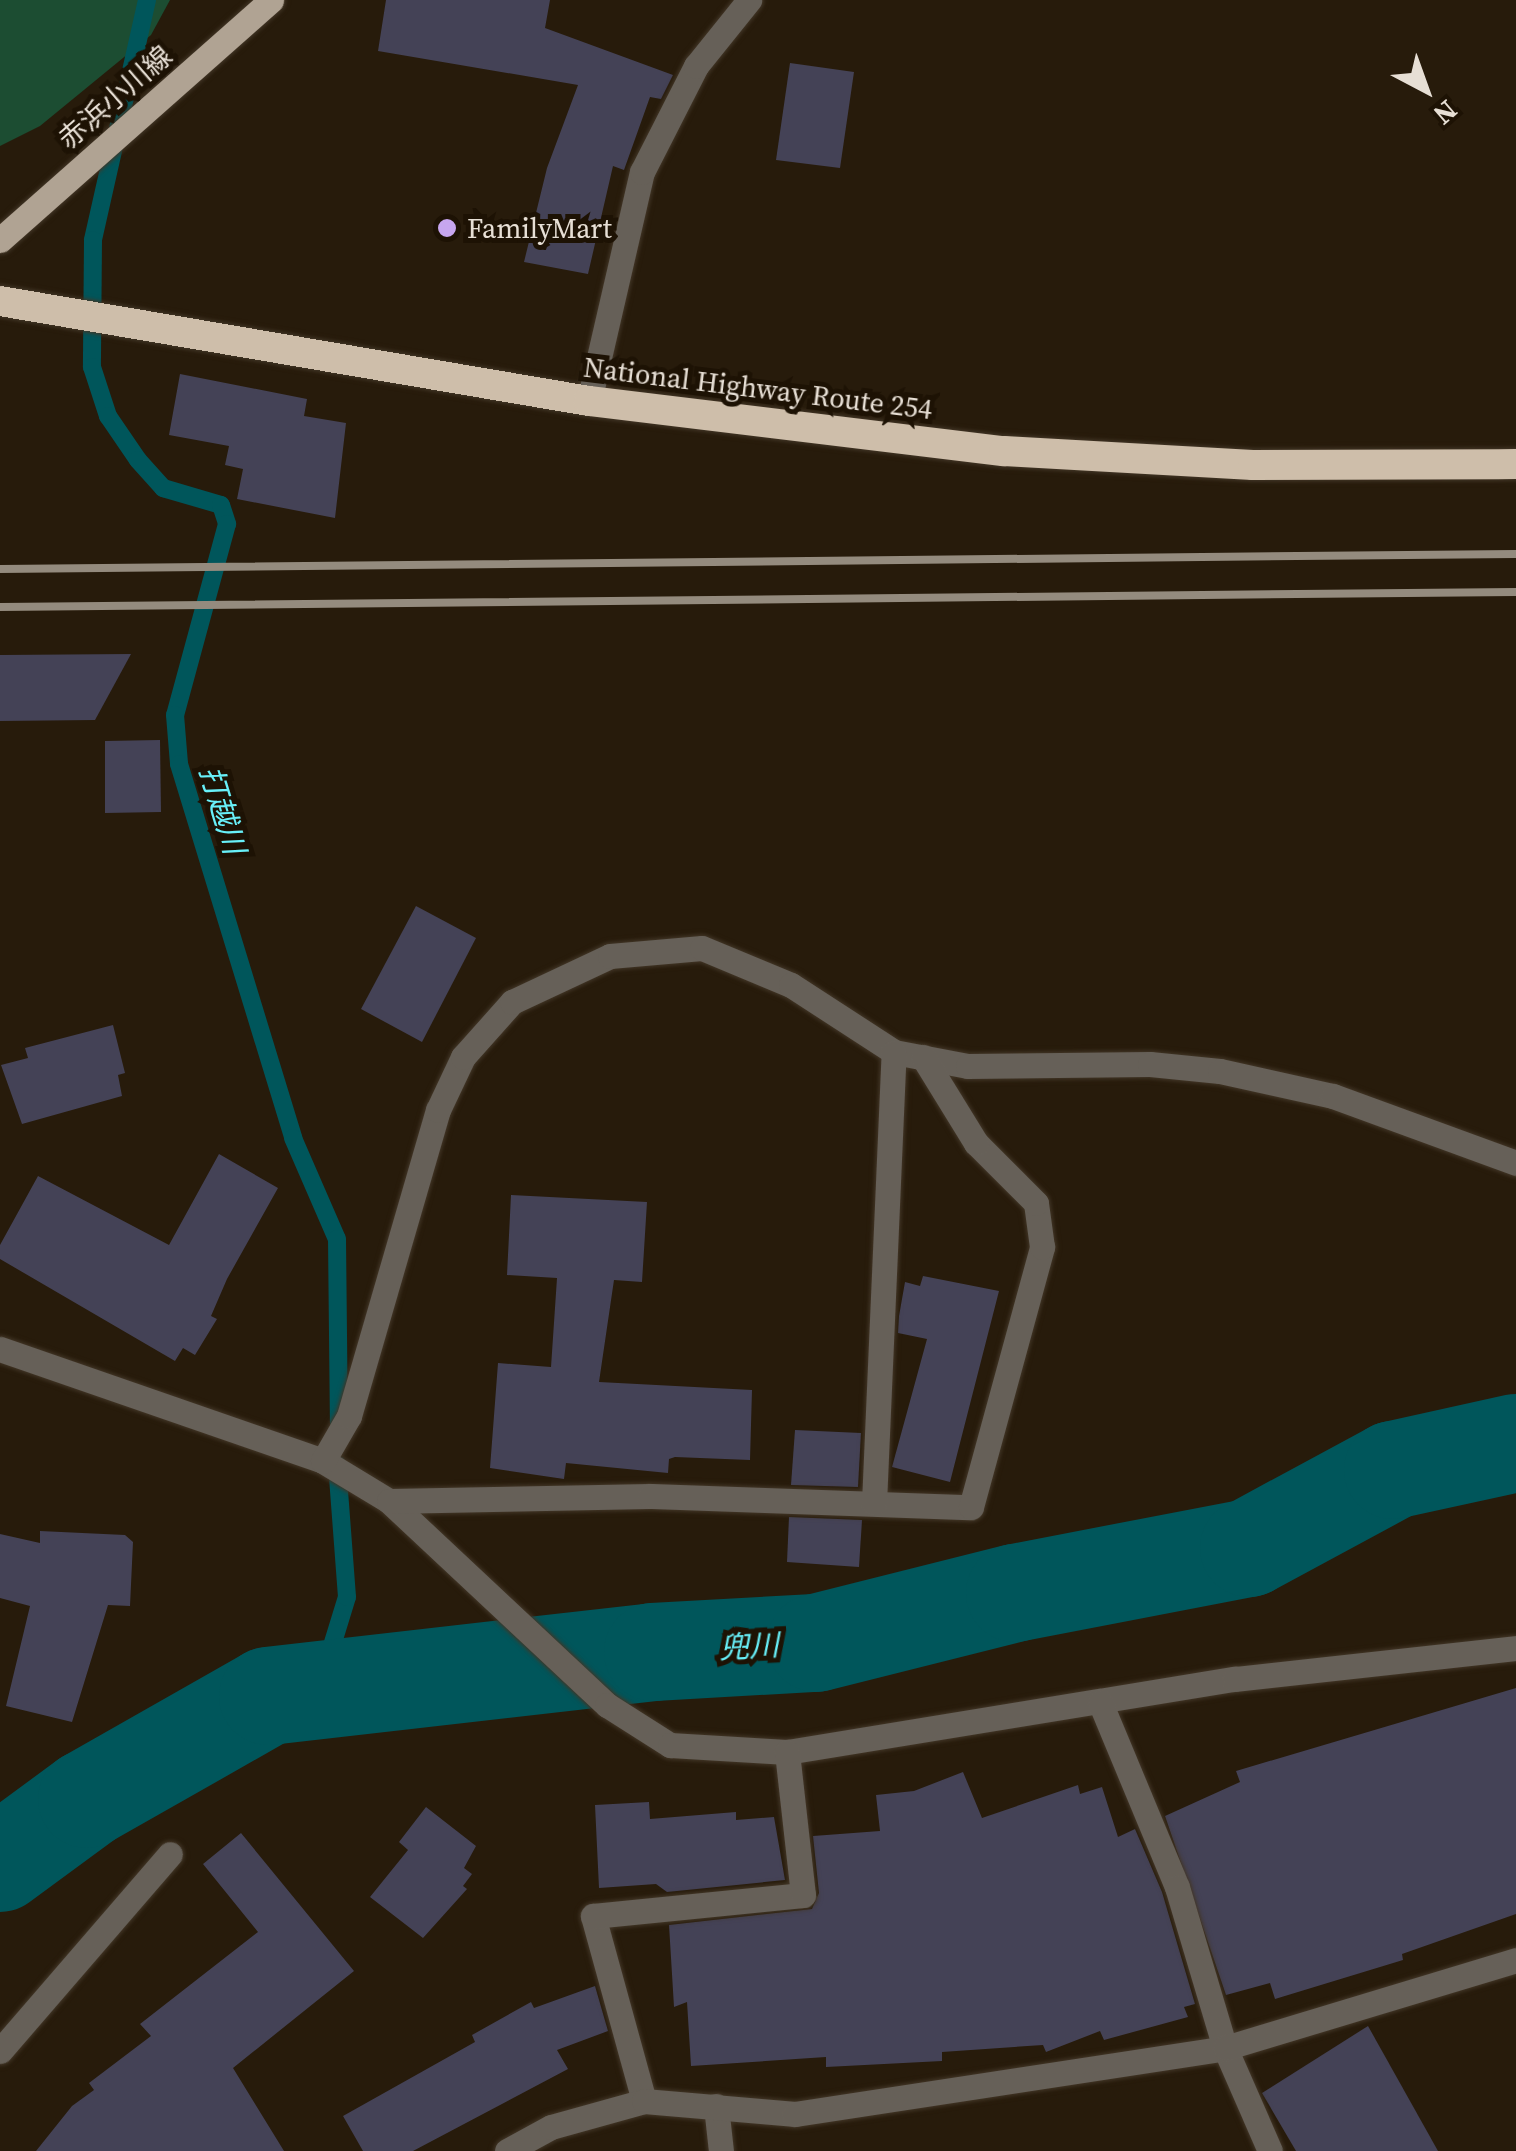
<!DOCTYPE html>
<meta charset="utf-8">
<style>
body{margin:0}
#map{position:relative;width:1516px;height:2151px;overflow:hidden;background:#271b0b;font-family:"Source Serif 4","Noto Sans JP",serif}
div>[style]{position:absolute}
.forest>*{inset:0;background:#1c4d32}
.stream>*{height:18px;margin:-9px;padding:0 9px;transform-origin:9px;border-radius:9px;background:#00565b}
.river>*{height:98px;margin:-49px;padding:0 49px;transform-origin:49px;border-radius:49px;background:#00565b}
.building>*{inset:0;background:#444256}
.roads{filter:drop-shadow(0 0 2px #423627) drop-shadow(0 0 2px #423627)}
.minor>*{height:25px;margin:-12.5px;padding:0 12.5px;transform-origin:12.5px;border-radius:12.5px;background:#666058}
.major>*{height:25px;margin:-12.5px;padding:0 12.5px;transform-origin:12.5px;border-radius:12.5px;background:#b0a393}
.highway>*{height:30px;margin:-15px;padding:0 15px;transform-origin:15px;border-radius:15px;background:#cebeaa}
.rail>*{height:8px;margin:-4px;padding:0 4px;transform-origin:4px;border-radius:4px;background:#948b7e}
.dots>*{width:28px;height:28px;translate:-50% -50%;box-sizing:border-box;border:5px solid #1d1204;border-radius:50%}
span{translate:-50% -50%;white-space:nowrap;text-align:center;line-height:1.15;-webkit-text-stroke:10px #1d1204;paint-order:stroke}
.street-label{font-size:28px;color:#e7dfd5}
.poi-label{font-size:28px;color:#e7dfd5}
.left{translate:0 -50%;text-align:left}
.water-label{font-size:30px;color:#68f0f9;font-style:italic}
.north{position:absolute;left:1376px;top:40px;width:100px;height:100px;-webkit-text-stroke:8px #1d1204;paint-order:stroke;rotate:139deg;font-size:28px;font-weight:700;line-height:40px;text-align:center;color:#e7dfd5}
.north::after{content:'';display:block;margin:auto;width:35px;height:45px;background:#e7dfd5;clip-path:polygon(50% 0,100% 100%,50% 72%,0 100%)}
</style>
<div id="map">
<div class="forest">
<div style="clip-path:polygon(0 0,170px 0,151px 35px,40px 126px,0 146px)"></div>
</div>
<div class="stream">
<div style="left:147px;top:0;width:246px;rotate:102.7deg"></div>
<div style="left:93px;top:240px;width:127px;rotate:90.5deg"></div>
<div style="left:92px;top:367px;width:52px;rotate:71.9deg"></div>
<div style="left:108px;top:416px;width:53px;rotate:55.7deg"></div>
<div style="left:138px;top:460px;width:38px;rotate:48deg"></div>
<div style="left:163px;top:488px;width:60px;rotate:16.3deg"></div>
<div style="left:221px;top:505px;width:20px;rotate:72deg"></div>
<div style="left:227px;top:524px;width:198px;rotate:105.2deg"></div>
<div style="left:175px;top:715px;width:49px;rotate:85.3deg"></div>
<div style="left:179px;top:764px;width:391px;rotate:73deg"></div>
<div style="left:293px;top:1138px;width:110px;rotate:66.5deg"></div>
<div style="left:337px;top:1239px;width:184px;rotate:89.4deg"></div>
<div style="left:319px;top:1688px;width:95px;rotate:-72.9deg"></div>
<div style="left:347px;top:1597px;width:133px;rotate:-94.3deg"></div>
</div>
<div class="river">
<div style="left:0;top:1863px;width:108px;rotate:-36.3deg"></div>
<div style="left:87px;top:1799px;width:208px;rotate:-29.6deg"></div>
<div style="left:268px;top:1696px;width:388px;rotate:-6.5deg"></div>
<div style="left:653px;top:1652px;width:163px;rotate:-3.2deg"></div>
<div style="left:816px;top:1643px;width:205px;rotate:-14.1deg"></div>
<div style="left:1015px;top:1593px;width:238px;rotate:-10.9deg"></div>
<div style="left:1249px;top:1548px;width:164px;rotate:-28.4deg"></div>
<div style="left:1393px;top:1470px;width:126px;rotate:-12.4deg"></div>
</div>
<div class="building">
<div style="clip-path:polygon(386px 0,550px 0,545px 28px,673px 75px,661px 99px,650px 97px,624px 170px,613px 166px,588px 274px,524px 262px,547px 168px,578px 85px,378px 51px)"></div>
<div style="clip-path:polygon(790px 63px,854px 72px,840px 168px,776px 160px)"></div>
<div style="clip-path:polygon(180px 374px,307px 399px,304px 416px,346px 423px,335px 518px,237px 499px,243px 469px,225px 465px,229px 446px,169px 435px)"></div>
<div style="clip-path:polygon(131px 654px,95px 720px,0 721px,0 655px)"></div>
<div style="clip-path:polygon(160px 740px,161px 812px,105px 813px,105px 741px)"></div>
<div style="clip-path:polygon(416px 906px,476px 938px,422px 1042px,361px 1009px)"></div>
<div style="clip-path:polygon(113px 1025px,125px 1073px,118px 1075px,122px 1096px,22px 1124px,1px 1065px,28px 1058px,25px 1048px)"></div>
<div style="clip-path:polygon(219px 1154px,278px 1188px,227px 1279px,211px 1316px,217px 1319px,195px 1355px,183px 1348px,175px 1361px,0 1259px,0 1245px,38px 1176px,169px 1245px)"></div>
<div style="clip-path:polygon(511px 1195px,647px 1202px,642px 1282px,614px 1280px,599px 1382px,752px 1390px,750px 1460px,675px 1457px,669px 1459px,668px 1473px,566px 1463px,564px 1479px,490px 1468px,498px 1363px,551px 1367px,557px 1278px,507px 1275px)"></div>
<div style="clip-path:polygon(923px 1276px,999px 1291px,950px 1482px,892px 1467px,927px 1339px,898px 1333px,899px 1316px,905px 1282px,920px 1286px)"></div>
<div style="clip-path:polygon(795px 1430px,861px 1433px,858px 1487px,791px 1485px)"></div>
<div style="clip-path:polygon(789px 1517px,862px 1520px,859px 1567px,787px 1562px)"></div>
<div style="clip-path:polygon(40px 1531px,125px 1535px,133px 1542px,130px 1606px,108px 1605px,72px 1722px,6px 1706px,30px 1606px,0 1598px,0 1534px,40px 1543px)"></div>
<div style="clip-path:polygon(1516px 1688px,1516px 1914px,1402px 1954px,1403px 1960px,1275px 1999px,1270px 1983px,1226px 1995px,1165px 1816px,1240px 1782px,1236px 1771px)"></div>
<div style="clip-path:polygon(963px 1772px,982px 1818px,1078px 1785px,1080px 1794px,1102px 1787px,1118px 1837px,1135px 1829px,1162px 1892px,1195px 2004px,1184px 2007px,1188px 2017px,1104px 2040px,1100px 2031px,1046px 2052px,1043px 2045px,942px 2052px,942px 2061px,826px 2067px,826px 2057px,691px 2066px,687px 2002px,674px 2007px,669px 1925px,812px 1909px,819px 1893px,813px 1836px,880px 1831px,876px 1795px,914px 1791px)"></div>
<div style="clip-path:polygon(649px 1802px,650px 1819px,736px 1812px,736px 1820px,774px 1817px,785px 1880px,667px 1892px,656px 1884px,599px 1888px,595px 1805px)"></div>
<div style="clip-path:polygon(426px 1807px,476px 1846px,464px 1868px,472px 1874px,463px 1886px,467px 1889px,423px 1938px,370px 1897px,408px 1850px,399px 1842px)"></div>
<div style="clip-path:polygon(241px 1833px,354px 1971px,233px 2068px,284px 2151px,36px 2151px,72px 2106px,94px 2090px,89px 2083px,151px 2036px,140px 2024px,258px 1932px,203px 1864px)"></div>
<div style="clip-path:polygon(595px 1986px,608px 2031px,557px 2050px,568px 2069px,413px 2151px,363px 2151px,343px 2116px,475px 2042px,472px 2035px,531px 2002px,534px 2008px)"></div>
<div style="clip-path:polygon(1368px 2026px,1438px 2151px,1296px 2151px,1262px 2093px)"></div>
</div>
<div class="roads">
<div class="minor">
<div style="left:589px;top:401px;width:235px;rotate:-77deg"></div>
<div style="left:642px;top:172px;width:119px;rotate:-63deg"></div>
<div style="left:696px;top:66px;width:85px;rotate:-51.2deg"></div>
<div style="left:0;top:1349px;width:342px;rotate:19.1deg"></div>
<div style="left:323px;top:1461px;width:77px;rotate:31.2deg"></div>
<div style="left:389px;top:1501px;width:299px;rotate:43.1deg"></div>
<div style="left:607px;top:1705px;width:75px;rotate:32.4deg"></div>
<div style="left:670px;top:1745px;width:117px;rotate:3.4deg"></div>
<div style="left:787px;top:1752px;width:454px;rotate:-9.3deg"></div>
<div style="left:1235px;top:1679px;width:283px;rotate:-6.3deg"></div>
<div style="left:323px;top:1461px;width:52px;rotate:-60deg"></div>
<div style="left:349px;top:1416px;width:319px;rotate:-73.8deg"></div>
<div style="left:438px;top:1110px;width:59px;rotate:-64.7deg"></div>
<div style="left:463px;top:1057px;width:74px;rotate:-48.3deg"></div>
<div style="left:512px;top:1002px;width:108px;rotate:-25.1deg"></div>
<div style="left:610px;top:956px;width:92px;rotate:-5deg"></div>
<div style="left:702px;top:948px;width:96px;rotate:22.6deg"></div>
<div style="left:791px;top:985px;width:123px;rotate:33deg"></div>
<div style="left:894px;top:1052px;width:75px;rotate:10.7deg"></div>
<div style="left:968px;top:1066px;width:182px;rotate:-0.6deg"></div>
<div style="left:1150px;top:1064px;width:70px;rotate:5.7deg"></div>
<div style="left:1220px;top:1071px;width:116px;rotate:12.5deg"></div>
<div style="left:1333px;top:1096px;width:195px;rotate:20.1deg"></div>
<div style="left:389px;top:1501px;width:261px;rotate:-1.1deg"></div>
<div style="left:650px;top:1496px;width:321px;rotate:2deg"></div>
<div style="left:971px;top:1507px;width:270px;rotate:-74.7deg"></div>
<div style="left:1042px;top:1247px;width:44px;rotate:-97.8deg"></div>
<div style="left:1036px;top:1203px;width:85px;rotate:-135deg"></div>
<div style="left:976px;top:1143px;width:101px;rotate:-121.6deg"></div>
<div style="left:874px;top:1503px;width:451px;rotate:-87.5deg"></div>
<div style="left:1100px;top:1702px;width:200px;rotate:67.4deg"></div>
<div style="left:1177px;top:1887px;width:168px;rotate:73.4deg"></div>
<div style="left:1225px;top:2048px;width:112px;rotate:66.4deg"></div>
<div style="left:0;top:2051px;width:260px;rotate:-49.2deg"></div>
<div style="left:644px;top:2101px;width:192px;rotate:-105.4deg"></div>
<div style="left:593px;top:1916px;width:211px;rotate:-5.7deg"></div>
<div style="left:803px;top:1895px;width:144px;rotate:-96.4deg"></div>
<div style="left:716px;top:2106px;width:45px;rotate:83.7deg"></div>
<div style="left:507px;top:2151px;width:50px;rotate:-28.6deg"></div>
<div style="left:551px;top:2127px;width:97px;rotate:-15.6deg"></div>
<div style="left:644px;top:2101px;width:152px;rotate:4.9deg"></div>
<div style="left:795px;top:2114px;width:435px;rotate:-8.7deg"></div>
<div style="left:1225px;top:2048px;width:304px;rotate:-16.8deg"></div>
</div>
<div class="major">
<div style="left:0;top:240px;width:362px;rotate:-41.5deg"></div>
</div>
<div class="highway">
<div style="left:0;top:301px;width:597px;rotate:9.64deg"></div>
<div style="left:589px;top:401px;width:418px;rotate:6.9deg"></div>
<div style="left:1004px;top:451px;width:249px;rotate:3.2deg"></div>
<div style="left:1253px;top:465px;width:263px;rotate:-0.2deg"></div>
</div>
</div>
<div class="rail">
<div style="left:0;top:569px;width:1516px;rotate:-0.57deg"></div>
<div style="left:0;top:607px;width:1516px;rotate:-0.57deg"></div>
</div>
<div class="dots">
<div style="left:447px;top:228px;background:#c7a6ef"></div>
</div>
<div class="street-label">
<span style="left:115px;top:97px;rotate:-41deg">赤浜小川線</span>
<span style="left:758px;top:388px;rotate:7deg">National Highway Route 254</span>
</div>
<div class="poi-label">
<span class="left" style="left:467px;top:228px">FamilyMart</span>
</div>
<div class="water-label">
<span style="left:222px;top:810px;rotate:73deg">打越川</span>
<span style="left:749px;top:1647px;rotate:-3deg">兜川</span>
</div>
<div class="north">N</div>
</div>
